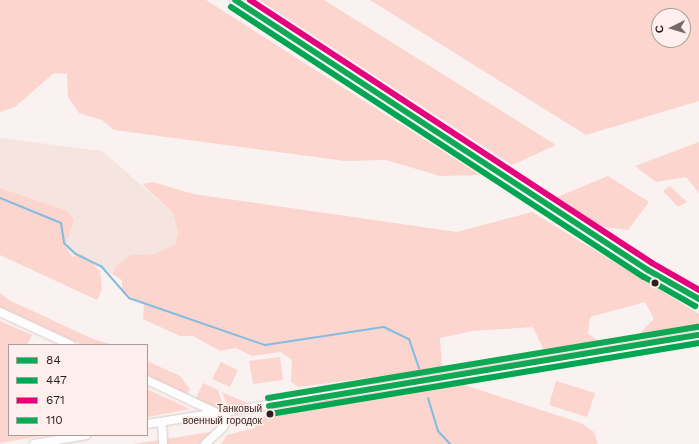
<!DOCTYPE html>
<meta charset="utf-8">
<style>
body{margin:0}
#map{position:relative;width:699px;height:444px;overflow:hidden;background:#faf2f0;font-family:"Work Sans",sans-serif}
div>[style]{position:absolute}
.built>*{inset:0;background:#f6e4e0}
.green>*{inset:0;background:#fbd5ce}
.stream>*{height:2px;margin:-1px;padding:0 1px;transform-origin:1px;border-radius:1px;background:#82bce0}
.roads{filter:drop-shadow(0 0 1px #d7cdcb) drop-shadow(0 0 1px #d7cdcb)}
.minor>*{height:8px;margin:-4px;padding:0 4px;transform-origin:4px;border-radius:4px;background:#fefdfd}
.secondary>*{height:11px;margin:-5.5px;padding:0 5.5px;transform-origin:5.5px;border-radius:5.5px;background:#f6f6f8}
.bus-1>*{height:6px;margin:-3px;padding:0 3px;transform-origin:3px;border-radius:3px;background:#10a855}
.bus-2>*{height:6px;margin:-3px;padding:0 3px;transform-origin:3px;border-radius:3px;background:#00a651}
.bus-3>*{height:6px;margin:-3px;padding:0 3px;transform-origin:3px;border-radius:3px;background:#e5007d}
.bus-4>*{height:6px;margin:-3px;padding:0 3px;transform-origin:3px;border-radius:3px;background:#10a855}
.dots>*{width:11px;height:11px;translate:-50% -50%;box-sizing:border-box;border:2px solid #feefec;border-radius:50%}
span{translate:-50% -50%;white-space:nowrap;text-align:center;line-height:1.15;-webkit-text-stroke:3px #feefec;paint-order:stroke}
.bus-label{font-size:10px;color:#2c1f1c}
.right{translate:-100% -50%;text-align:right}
.legend{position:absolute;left:8px;top:344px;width:140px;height:92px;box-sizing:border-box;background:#feefec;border:1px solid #aa9c99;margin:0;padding:5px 7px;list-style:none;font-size:12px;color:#2c1f1c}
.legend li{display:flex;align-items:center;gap:8px;height:20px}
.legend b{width:20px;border:1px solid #aa9c99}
.north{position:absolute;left:651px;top:8px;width:40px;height:40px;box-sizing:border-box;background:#feefec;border:1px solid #aa9c99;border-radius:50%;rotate:265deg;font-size:11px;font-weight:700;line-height:16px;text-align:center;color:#2c1f1c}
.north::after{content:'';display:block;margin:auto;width:14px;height:18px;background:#746966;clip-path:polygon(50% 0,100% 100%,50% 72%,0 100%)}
</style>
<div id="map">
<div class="built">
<div style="clip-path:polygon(0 138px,102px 151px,173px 213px,178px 232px,175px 244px,155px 254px,131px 255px,116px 266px,112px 274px,57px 246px,0 195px)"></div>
</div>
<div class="green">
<div style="clip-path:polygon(0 0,206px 0,480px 175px,440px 176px,386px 160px,345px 161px,114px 130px,102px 120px,79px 113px,68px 97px,67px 74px,54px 73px,15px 107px,0 112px)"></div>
<div style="clip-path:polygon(259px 0,324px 0,556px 145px,512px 165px)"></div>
<div style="clip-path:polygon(evenodd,370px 0,699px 0,699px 101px,586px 135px,370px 0,659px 16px,683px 16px,683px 40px,659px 40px,659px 16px)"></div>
<div style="clip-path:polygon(699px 142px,699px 193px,686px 177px,656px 182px,635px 166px)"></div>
<div style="clip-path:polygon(608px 176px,649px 202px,628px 230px,602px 227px,555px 198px)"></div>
<div style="clip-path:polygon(153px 182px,193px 194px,457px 232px,532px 212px,699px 314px,699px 324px,692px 330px,632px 341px,654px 319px,645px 302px,590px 317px,588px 334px,604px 344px,545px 353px,533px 327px,473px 331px,440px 338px,442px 368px,299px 387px,291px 382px,292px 360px,281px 352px,252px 356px,236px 348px,220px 351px,193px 336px,180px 336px,143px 319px,144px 303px,122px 293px,122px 280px,112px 274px,116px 266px,131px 255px,155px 254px,175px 244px,178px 232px,173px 213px,142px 184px)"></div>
<div style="clip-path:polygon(670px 186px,687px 202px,678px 207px,663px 191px)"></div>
<div style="clip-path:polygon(0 188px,67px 211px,74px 220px,65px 246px,72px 257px,82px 254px,100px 271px,102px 289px,97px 300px,0 255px)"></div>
<div style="clip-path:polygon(0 293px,11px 301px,93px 339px,113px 345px,82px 345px,0 307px)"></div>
<div style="clip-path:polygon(0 321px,32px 335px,27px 345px,9px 345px,9px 435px,48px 435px,0 443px)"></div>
<div style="clip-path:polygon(280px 357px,283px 380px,253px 384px,249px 361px)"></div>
<div style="clip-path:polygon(147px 361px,180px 376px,190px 389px,187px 394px,147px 375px)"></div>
<div style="clip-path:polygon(221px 362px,238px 370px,230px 387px,212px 379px)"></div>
<div style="clip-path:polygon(556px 381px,595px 393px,587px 417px,549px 405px)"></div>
<div style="clip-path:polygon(203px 383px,218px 390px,224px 408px,217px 410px,195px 400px)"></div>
<div style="clip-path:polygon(461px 384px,581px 423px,594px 432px,598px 444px,221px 444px,227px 435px,255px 428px,256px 419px,329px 399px)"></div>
<div style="clip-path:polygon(147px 389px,190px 409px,147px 417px)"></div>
<div style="clip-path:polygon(222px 392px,249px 404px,228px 408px)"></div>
<div style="clip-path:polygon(216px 431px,201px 444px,134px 444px)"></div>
</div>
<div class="stream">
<div style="left:0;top:198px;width:66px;rotate:22.3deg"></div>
<div style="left:61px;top:223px;width:20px;rotate:81deg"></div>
<div style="left:64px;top:243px;width:16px;rotate:43deg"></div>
<div style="left:76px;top:254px;width:28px;rotate:26deg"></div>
<div style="left:101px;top:266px;width:43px;rotate:48.8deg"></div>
<div style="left:129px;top:298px;width:144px;rotate:19.1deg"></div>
<div style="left:265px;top:345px;width:120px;rotate:-8.6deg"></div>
<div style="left:384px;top:327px;width:28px;rotate:26deg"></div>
<div style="left:409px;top:339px;width:31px;rotate:71deg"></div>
<div style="left:428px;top:398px;width:34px;rotate:73deg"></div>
<div style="left:438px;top:431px;width:18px;rotate:47deg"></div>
</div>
<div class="roads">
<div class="minor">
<div style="left:0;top:312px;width:78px;rotate:24.9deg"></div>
<div style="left:147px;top:380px;width:80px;rotate:25.3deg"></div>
<div style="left:162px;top:422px;width:22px;rotate:87deg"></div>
<div style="left:147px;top:424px;width:479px;rotate:-8.9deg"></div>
<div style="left:620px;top:350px;width:80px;rotate:-10.8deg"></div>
<div style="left:34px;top:444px;width:53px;rotate:-9.8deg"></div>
<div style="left:205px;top:444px;width:25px;rotate:-43deg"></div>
<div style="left:223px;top:427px;width:16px;rotate:-72deg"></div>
</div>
<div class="secondary">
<div style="left:235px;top:0;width:493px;rotate:33.2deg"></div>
<div style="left:648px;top:270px;width:59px;rotate:29.6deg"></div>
</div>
</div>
<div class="bus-1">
<div style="left:235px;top:0;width:493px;rotate:33.2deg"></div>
<div style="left:648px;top:270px;width:59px;rotate:29.6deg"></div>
<div style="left:269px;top:406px;width:436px;rotate:-9.4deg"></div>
</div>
<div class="bus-2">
<div style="left:231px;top:7px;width:493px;rotate:33.2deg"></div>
<div style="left:644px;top:277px;width:59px;rotate:29.6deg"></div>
<div style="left:270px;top:414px;width:435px;rotate:-9.4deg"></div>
</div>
<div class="bus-3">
<div style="left:250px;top:0;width:480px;rotate:33.2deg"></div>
<div style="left:652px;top:263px;width:54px;rotate:29.9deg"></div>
</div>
<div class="bus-4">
<div style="left:268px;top:398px;width:436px;rotate:-9.4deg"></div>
</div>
<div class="dots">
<div style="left:655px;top:283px;background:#2c1f1c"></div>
<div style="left:270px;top:414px;background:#2c1f1c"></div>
</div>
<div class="bus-label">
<span class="right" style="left:262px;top:414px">Танковый<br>военный городок</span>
</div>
<ul class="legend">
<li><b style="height:5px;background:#10a855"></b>84</li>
<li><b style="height:5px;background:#00a651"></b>447</li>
<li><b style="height:5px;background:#e5007d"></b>671</li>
<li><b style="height:5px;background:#10a855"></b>110</li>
</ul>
<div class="north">С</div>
</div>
